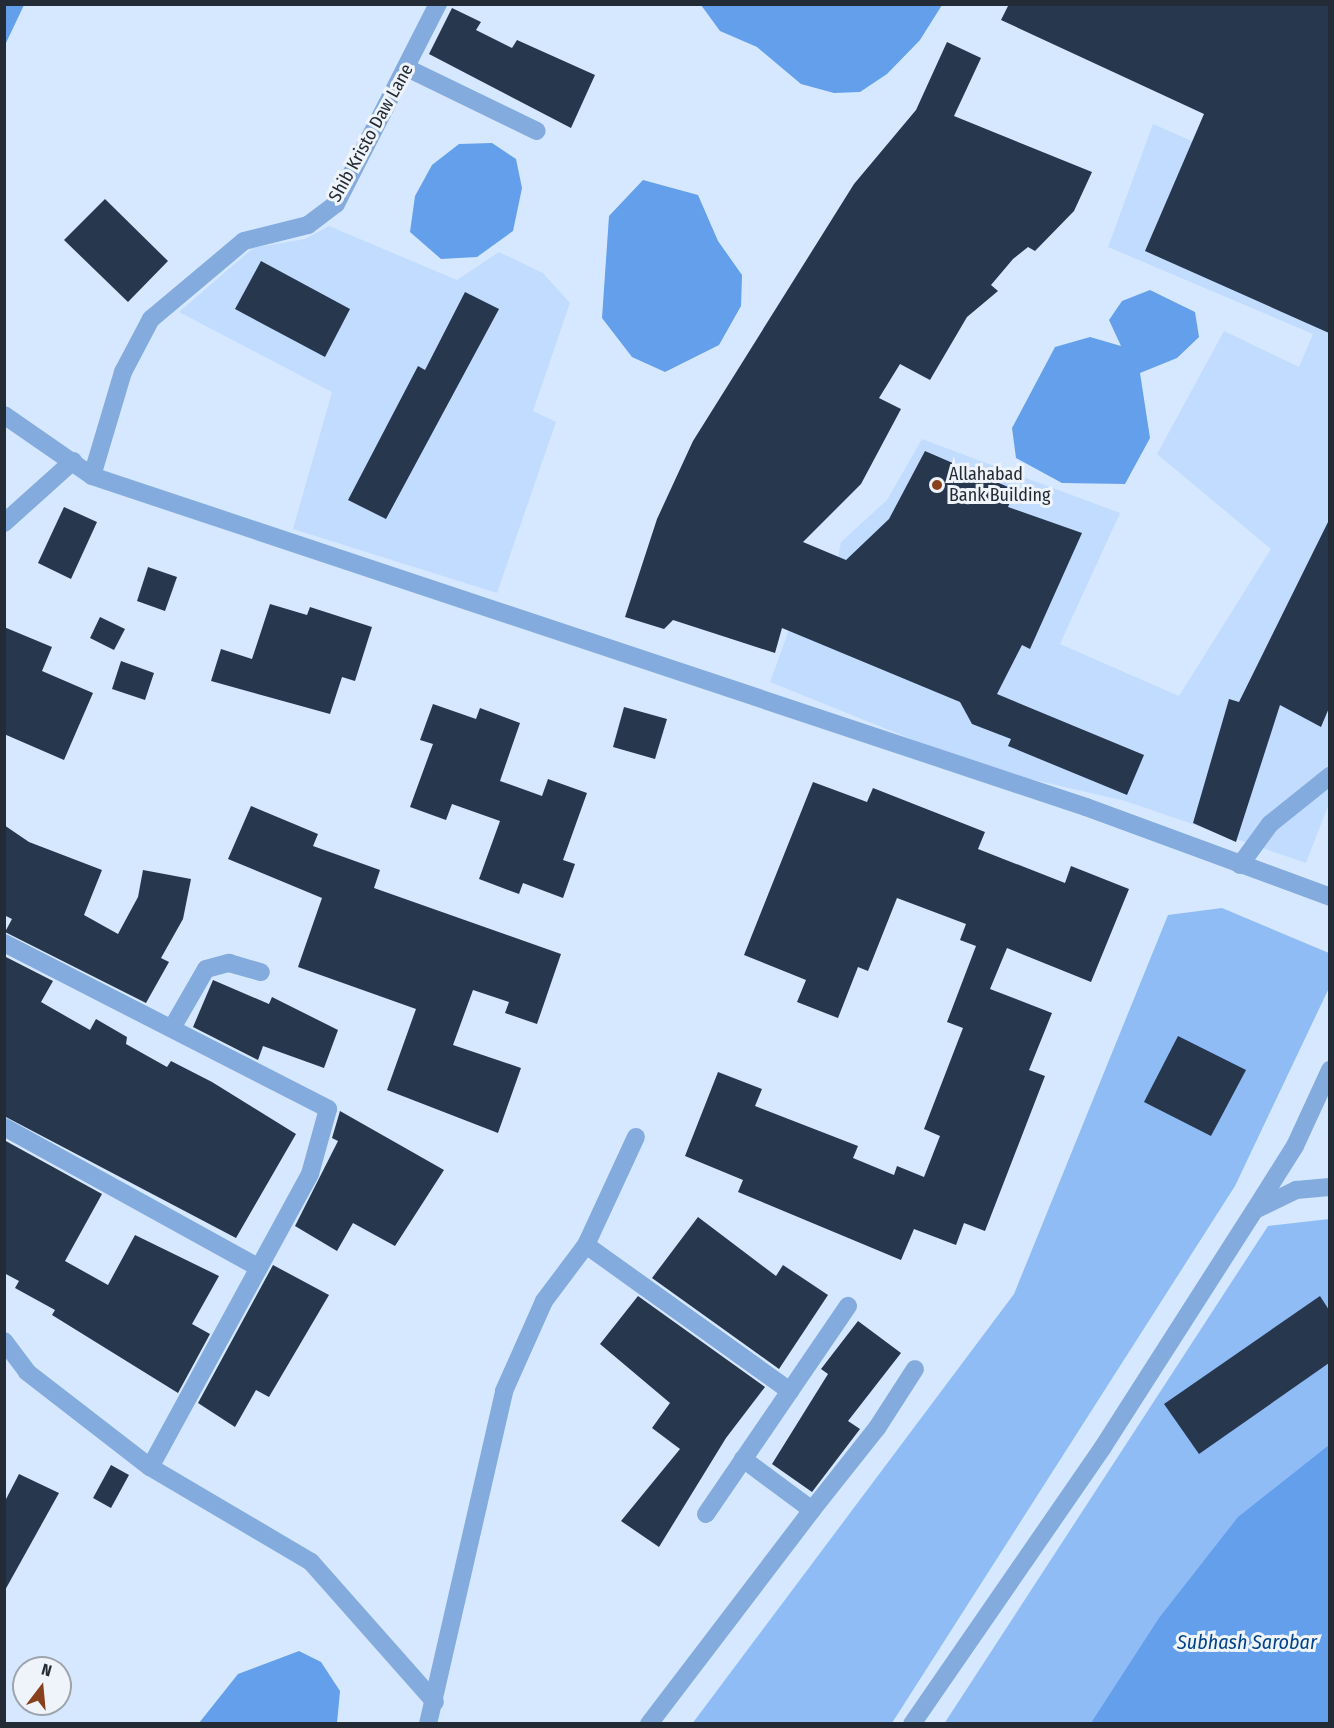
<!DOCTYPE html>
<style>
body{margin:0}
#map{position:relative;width:1334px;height:1728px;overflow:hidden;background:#d6e8ff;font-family:"Fira Sans Condensed",sans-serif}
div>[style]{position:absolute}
.built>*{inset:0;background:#c2dcff}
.green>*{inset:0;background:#90bcf6}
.water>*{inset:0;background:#639feb}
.building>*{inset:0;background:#27384e}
.minor>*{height:18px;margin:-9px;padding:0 9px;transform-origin:9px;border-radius:9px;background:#84abdd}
.dots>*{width:16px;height:16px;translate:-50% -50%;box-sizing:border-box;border:3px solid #eff4fa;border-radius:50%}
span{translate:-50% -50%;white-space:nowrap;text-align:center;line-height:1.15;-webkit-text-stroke:6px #eff4fa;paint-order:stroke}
.street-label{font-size:18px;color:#232c36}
.poi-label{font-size:18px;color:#232c36}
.left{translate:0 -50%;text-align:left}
.water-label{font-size:20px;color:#024487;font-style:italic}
.frame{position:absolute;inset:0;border:6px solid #232c36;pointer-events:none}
.north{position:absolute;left:12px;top:1656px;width:60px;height:60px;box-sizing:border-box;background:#eff4fa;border:2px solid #9da4ac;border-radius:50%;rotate:16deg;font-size:16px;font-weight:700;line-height:24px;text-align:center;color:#232c36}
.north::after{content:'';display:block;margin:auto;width:21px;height:27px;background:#87411d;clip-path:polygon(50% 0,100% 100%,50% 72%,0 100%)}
</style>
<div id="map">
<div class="built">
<div style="clip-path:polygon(1153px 124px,1329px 201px,1330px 801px,1306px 863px,1125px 801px,983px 768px,770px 682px,804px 588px,831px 594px,841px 542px,887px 500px,922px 439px,1120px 513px,1060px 644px,1179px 696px,1271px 549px,1157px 454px,1224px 331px,1299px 367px,1313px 334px,1108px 247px)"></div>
<div style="clip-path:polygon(329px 226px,457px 280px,499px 252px,543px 273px,570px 303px,533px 411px,556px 422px,497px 593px,293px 529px,332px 392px,179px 312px,253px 248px,305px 239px)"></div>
</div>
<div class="green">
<div style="clip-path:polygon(1222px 908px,1329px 953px,1329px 988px,1235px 1186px,892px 1723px,692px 1724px,1014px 1294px,1168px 915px)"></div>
<div style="clip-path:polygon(1329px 1219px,1329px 1723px,944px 1724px,1268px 1226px)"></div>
</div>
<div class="water">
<div style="clip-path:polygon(5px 4px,24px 5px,5px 45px,4px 5px)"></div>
<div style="clip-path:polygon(701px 5px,701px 4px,942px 5px,920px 40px,887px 74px,860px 92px,834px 93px,801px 84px,757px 47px,720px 31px)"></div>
<div style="clip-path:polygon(492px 143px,516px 159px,522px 188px,513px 231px,477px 257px,441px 259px,410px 232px,415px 196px,432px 165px,459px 144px)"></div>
<div style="clip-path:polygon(643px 180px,698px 195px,718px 241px,742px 275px,741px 306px,719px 345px,665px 372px,632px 357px,602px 318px,609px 216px)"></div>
<div style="clip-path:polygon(1150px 290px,1195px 312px,1199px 337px,1177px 358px,1140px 373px,1150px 438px,1125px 484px,1062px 483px,1016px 458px,1012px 428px,1055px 347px,1090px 337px,1121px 346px,1109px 320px,1122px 301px)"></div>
<div style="clip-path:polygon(1329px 1445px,1329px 1723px,1091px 1723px,1159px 1618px,1238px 1517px)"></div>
<div style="clip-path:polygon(299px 1651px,321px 1662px,340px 1691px,337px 1723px,199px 1723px,238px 1674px)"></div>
</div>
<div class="building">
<div style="clip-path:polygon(1009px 4px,1329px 4px,1329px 333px,1145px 251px,1204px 114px,1001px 20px)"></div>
<div style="clip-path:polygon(452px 8px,481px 22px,476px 30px,512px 48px,517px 40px,595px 75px,571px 128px,429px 54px)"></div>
<div style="clip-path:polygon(947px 42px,981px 58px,954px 116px,1092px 172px,1074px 211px,1035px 251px,1028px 247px,1013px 259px,991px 285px,998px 291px,967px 317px,930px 380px,900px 364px,879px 398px,901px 409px,861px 484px,803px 542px,846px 560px,889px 519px,925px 451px,1015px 490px,1008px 507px,1082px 533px,1030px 649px,1022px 645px,997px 694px,1144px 755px,1127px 795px,1008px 746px,1011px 739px,972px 724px,960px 702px,782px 628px,775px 653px,673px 620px,664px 629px,625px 617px,657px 519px,693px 441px,854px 184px,916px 110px)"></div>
<div style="clip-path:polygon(105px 199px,168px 261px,128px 302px,64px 240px)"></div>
<div style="clip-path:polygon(261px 261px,350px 309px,325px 357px,235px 309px)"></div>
<div style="clip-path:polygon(465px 292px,499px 309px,386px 519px,348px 500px,418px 366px,425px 370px)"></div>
<div style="clip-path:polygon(64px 507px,97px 522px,71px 579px,38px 563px)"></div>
<div style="clip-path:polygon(1329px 520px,1329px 708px,1321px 727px,1280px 705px,1236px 842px,1193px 823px,1229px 699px,1239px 702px)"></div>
<div style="clip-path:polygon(148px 567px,177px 577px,165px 611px,137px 601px)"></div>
<div style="clip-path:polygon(270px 604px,307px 615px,310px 607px,372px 627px,355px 681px,342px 677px,330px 714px,211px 681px,221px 649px,252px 659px)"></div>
<div style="clip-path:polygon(100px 617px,125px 629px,114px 650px,90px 638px)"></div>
<div style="clip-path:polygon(4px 627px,52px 647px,42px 671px,93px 693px,64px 760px,4px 734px)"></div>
<div style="clip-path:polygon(121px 661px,154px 673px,145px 700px,112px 689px)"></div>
<div style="clip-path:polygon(433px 704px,476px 719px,480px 708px,520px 723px,500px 781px,542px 796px,548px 779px,587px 793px,563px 860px,575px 864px,563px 898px,523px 883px,519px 894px,479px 879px,500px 821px,452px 804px,446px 820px,410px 807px,433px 744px,420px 740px)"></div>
<div style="clip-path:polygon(624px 707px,667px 719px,655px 759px,613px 747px)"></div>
<div style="clip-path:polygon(813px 782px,867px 802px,873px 788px,985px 832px,978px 849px,1065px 883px,1071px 866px,1129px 889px,1091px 982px,1007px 948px,990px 989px,1052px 1013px,1029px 1070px,1045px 1076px,985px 1231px,964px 1223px,956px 1245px,914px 1229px,901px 1260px,738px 1192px,743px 1180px,685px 1156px,718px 1072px,762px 1089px,755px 1106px,858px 1146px,853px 1158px,894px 1175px,897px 1166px,924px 1177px,940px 1136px,924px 1129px,963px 1028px,947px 1022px,976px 946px,960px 940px,966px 924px,897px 898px,868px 971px,858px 967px,838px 1018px,797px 1002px,806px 980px,744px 955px)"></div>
<div style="clip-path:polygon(251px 806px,318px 834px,313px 846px,380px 870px,374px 888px,561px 954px,537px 1024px,505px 1013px,509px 1002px,473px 990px,453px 1045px,521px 1068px,498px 1133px,387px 1090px,416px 1009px,298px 967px,322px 898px,228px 859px)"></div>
<div style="clip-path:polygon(4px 825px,29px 842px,102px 870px,84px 915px,118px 934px,138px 897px,143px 870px,191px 879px,183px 919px,161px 958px,169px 962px,146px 1003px,5px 932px,12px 919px,4px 915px)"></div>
<div style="clip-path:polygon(4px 956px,53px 981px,41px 1002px,90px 1030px,96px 1019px,127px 1037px,126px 1044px,167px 1067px,171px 1061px,212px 1082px,296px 1134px,236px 1238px,4px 1116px)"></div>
<div style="clip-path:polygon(213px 980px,269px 1004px,272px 997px,338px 1030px,324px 1068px,263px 1046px,258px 1060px,193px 1027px)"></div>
<div style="clip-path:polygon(1178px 1036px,1246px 1070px,1211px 1136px,1144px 1102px)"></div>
<div style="clip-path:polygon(340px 1111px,444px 1170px,395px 1246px,353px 1223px,337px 1251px,295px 1226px,338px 1141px,332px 1138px)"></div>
<div style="clip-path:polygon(4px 1140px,102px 1194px,65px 1261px,108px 1285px,135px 1235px,219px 1276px,192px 1324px,210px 1334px,178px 1393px,52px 1315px,55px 1310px,15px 1288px,19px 1281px,4px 1273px)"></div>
<div style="clip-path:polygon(698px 1217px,776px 1276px,783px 1265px,828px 1295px,779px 1369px,652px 1278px)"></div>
<div style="clip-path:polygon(273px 1265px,329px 1295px,269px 1397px,256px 1390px,235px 1427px,198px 1403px)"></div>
<div style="clip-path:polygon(638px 1296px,765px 1387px,726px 1438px,659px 1547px,621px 1521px,680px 1449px,652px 1428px,670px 1403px,600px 1344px)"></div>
<div style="clip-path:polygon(1320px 1296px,1329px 1310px,1329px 1363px,1199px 1454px,1164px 1404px)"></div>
<div style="clip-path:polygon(858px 1321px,901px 1353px,848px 1421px,860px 1429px,812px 1492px,772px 1464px,828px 1374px,821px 1369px)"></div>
<div style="clip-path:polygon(111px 1465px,129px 1475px,111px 1508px,93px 1498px)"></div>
<div style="clip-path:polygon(19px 1474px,59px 1493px,4px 1592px,4px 1503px)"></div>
</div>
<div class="minor">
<div style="left:407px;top:68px;width:144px;rotate:25.9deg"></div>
<div style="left:4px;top:415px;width:107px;rotate:34.7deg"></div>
<div style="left:92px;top:476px;width:1048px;rotate:18.42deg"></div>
<div style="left:1086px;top:807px;width:260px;rotate:20.2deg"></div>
<div style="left:92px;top:476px;width:109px;rotate:-73.4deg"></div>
<div style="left:123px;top:372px;width:60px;rotate:-62.2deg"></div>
<div style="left:151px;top:319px;width:121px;rotate:-40deg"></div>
<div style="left:244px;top:241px;width:66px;rotate:-14deg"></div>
<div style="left:308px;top:225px;width:35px;rotate:-37deg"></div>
<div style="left:336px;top:204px;width:225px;rotate:-63deg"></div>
<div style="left:4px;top:523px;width:93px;rotate:-41.9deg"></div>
<div style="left:1240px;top:865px;width:51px;rotate:-53.8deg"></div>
<div style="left:1270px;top:824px;width:77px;rotate:-38.7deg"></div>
<div style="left:4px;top:943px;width:364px;rotate:27.1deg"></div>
<div style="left:328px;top:1109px;width:67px;rotate:105.5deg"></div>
<div style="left:310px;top:1174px;width:334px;rotate:118.6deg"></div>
<div style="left:172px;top:1028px;width:68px;rotate:-60deg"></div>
<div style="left:206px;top:969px;width:24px;rotate:-15deg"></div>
<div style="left:229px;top:963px;width:33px;rotate:16deg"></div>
<div style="left:4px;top:1127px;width:291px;rotate:28.9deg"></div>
<div style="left:1255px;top:1210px;width:46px;rotate:-26deg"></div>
<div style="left:1296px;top:1190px;width:34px;rotate:-5deg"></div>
<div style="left:586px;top:1245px;width:251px;rotate:35.6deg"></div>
<div style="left:4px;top:1341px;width:39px;rotate:53deg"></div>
<div style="left:27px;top:1372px;width:155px;rotate:37.7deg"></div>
<div style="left:150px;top:1467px;width:187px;rotate:30.5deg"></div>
<div style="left:311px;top:1562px;width:187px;rotate:48.5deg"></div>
<div style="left:812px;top:1510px;width:105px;rotate:-51.6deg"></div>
<div style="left:877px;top:1428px;width:70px;rotate:-57.2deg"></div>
<div style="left:706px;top:1514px;width:252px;rotate:-55.7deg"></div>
<div style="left:428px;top:1724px;width:342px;rotate:-77.1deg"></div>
<div style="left:504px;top:1391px;width:98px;rotate:-66deg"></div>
<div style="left:544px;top:1301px;width:70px;rotate:-53.1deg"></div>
<div style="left:586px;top:1245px;width:119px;rotate:-65.2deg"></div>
<div style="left:649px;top:1724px;width:269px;rotate:-52.7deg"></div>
<div style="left:812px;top:1510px;width:86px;rotate:-143.5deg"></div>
<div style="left:912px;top:1724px;width:336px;rotate:-55.4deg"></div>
<div style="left:1103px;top:1447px;width:280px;rotate:-57.4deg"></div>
<div style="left:1254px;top:1211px;width:77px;rotate:-57.8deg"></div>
<div style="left:1295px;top:1146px;width:84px;rotate:-65.3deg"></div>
</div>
<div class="dots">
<div style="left:937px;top:485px;background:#87411d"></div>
</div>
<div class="street-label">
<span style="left:371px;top:133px;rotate:-61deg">Shib Kristo Daw Lane</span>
</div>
<div class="poi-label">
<span class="left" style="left:949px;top:485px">Allahabad<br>Bank Building</span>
</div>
<div class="water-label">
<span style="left:1247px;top:1642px">Subhash Sarobar</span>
</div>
<div class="frame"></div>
<div class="north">N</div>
</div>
